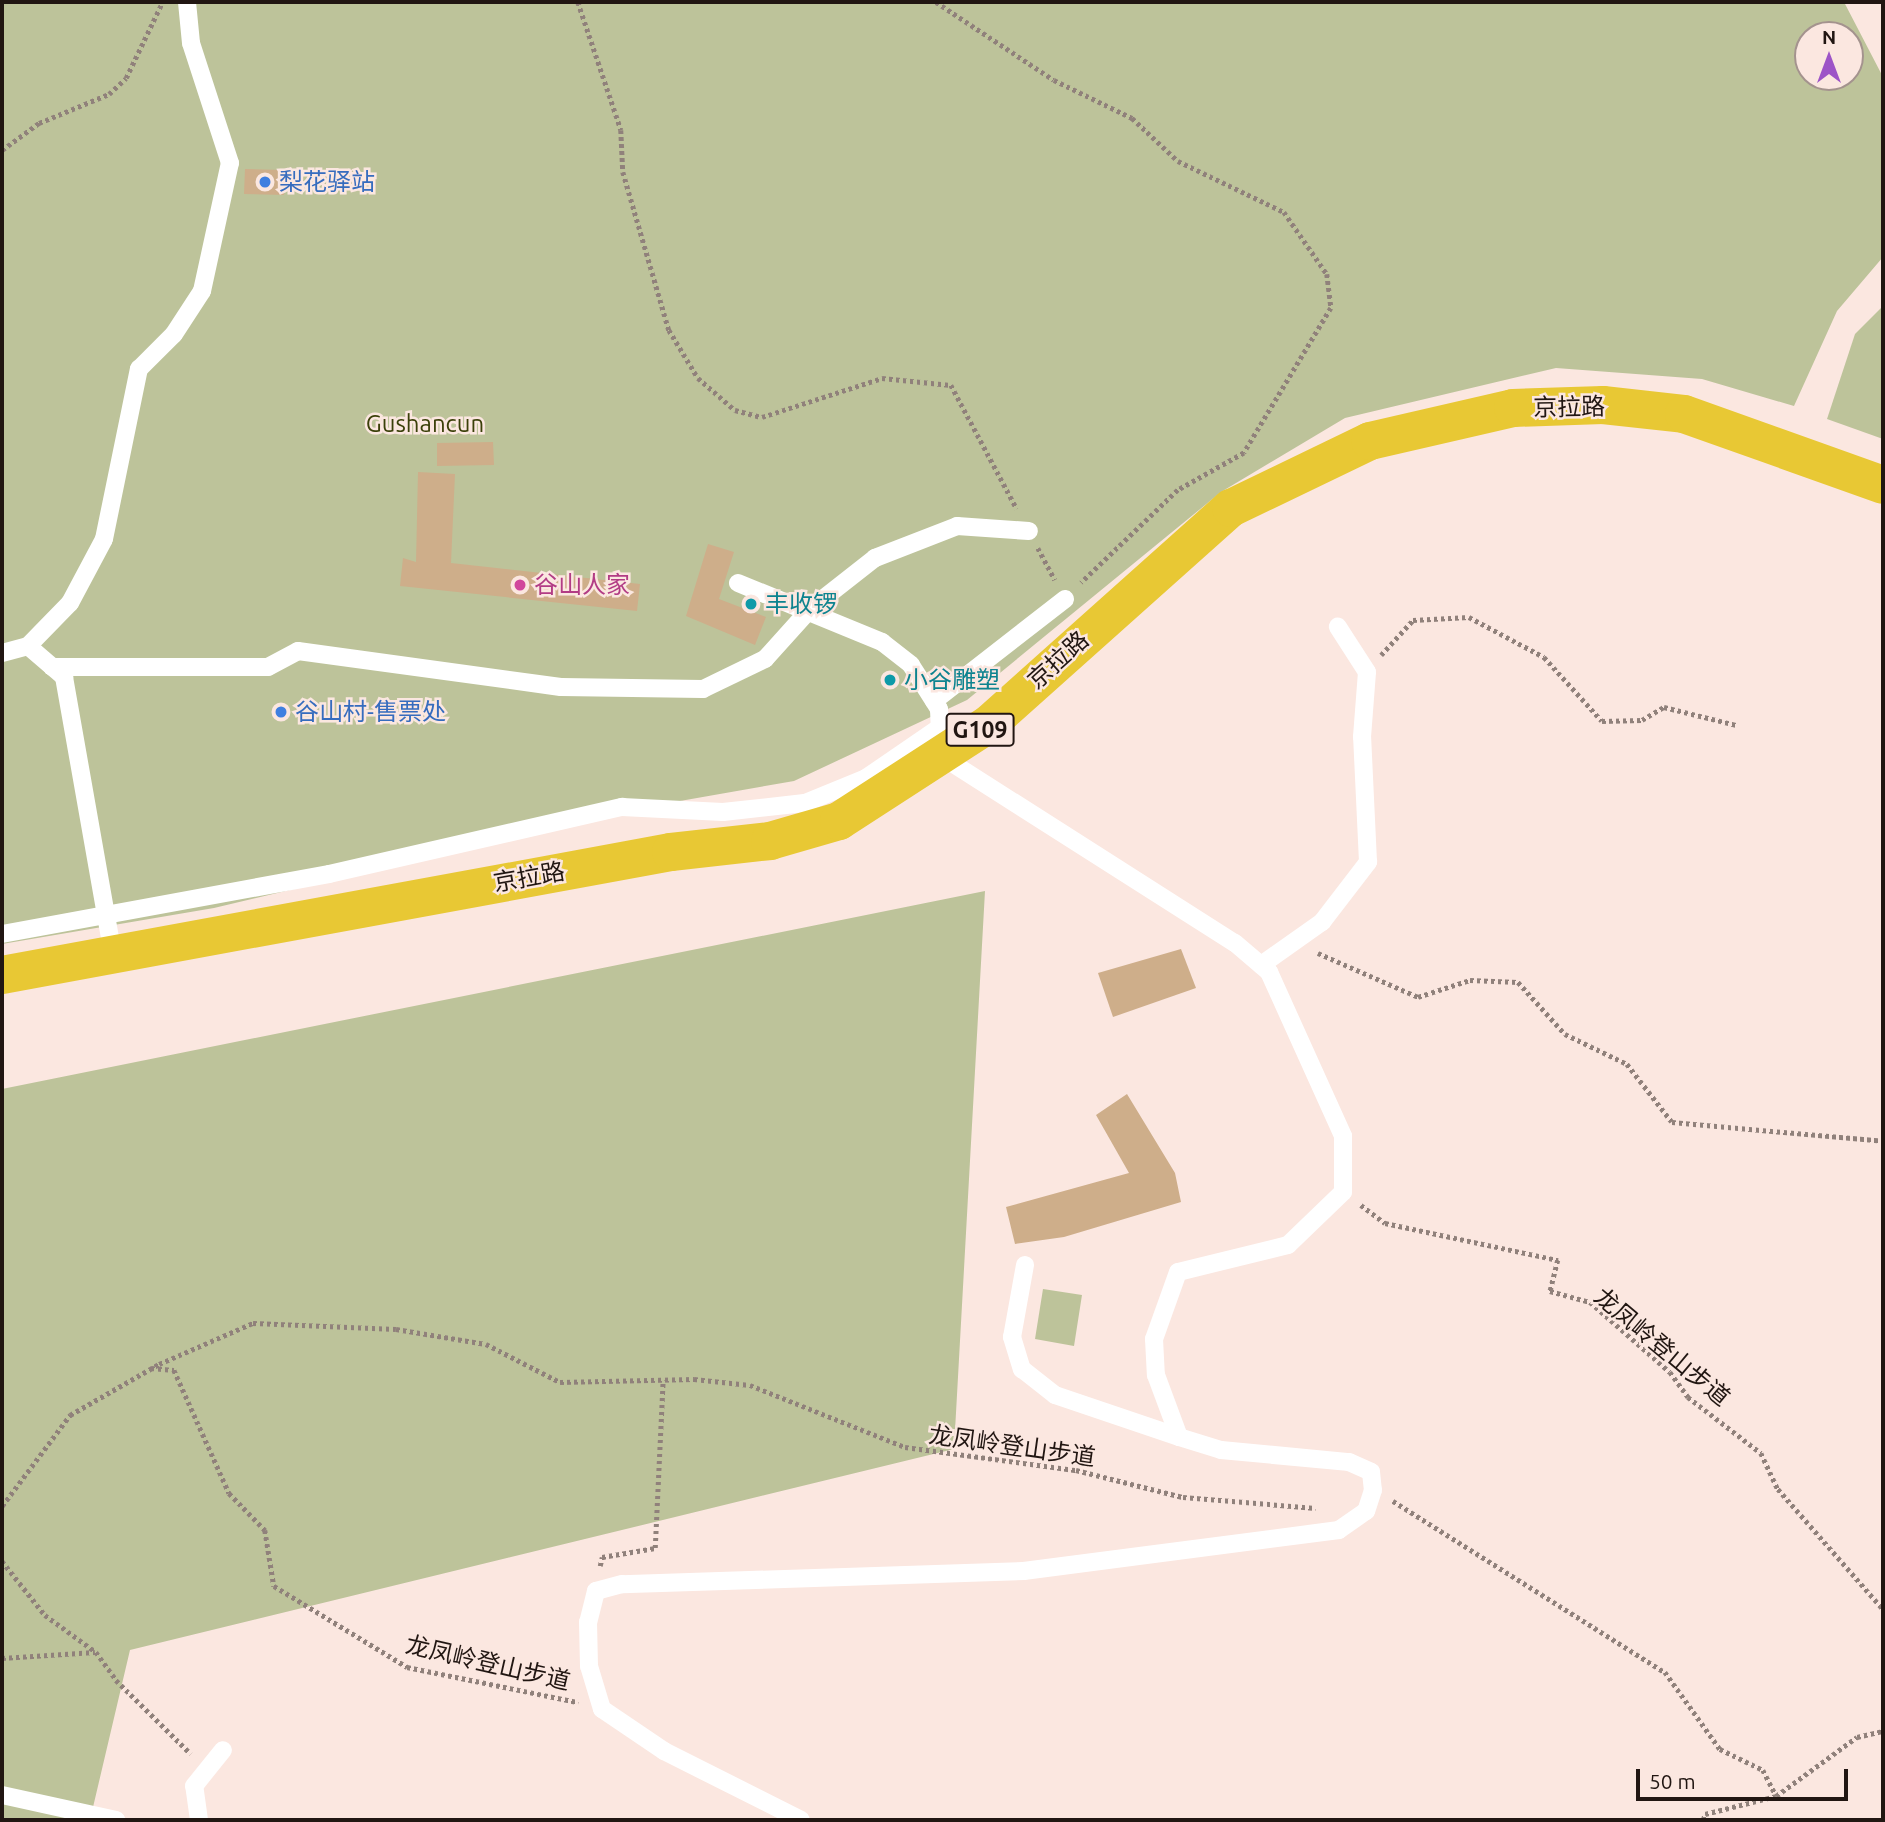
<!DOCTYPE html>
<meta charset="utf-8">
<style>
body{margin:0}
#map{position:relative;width:1885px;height:1822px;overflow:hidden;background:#fbe7e0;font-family:Ubuntu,"Noto Sans SC",sans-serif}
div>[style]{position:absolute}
.green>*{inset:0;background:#bdc39a}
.building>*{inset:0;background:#ceae8a}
.path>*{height:4.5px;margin-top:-2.25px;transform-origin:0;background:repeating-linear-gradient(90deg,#90817b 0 3.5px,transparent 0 7px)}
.service>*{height:18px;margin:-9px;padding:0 9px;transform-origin:9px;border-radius:9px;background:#fff}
.trunk>*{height:38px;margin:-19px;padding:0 19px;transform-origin:19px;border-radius:19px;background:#e8c834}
.dots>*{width:19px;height:19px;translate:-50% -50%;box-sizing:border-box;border:4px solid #fbe7e0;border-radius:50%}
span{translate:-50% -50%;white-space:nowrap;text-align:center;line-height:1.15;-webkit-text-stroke:5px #fbe7e0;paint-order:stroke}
.shield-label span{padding:2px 5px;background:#fbe7e0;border:2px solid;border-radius:5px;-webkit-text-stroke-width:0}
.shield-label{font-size:23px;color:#211612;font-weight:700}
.shop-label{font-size:24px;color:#366cbe}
.left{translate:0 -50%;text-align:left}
.street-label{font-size:24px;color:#211612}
.park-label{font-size:24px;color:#3b4009}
.hotel-label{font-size:24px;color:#b23c85}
.culture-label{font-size:24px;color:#0d838f}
.frame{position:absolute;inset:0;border:4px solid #211612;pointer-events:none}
.north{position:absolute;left:1794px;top:21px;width:70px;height:70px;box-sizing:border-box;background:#fbe7e0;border:2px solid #a4938e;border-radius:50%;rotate:0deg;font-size:19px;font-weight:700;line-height:28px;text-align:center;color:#211612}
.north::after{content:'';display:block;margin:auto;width:24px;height:32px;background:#9d54c7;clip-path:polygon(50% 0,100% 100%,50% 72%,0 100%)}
.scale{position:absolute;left:1636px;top:1769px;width:212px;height:32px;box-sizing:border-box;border:4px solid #211612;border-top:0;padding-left:9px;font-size:21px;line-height:24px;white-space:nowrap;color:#211612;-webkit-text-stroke:5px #fbe7e0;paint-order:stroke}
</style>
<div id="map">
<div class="green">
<div style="clip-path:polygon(evenodd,2px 2px,1844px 2px,1883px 77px,1883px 257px,1837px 311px,1794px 406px,1702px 379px,1556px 368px,1345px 418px,1221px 492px,967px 700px,794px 781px,623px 811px,214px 908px,2px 944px,2px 2px,1808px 35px,1850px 35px,1850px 77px,1808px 77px,1808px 35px)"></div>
<div style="clip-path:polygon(1883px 306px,1883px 439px,1827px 419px,1855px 334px)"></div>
<div style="clip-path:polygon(985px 891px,954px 1449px,130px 1650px,90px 1820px,2px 1820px,2px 1089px)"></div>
<div style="clip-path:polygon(1043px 1289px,1082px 1295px,1074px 1346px,1035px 1339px)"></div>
</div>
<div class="building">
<div style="clip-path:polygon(245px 169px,285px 170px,284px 195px,244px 194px)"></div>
<div style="clip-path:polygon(493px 442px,494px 465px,437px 466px,437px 443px)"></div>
<div style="clip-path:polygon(418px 472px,455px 474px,451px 563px,640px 584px,637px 611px,400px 586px,403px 558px,416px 562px)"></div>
<div style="clip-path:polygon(708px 544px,734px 552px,719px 599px,766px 617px,755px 645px,686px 616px)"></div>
<div style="clip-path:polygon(1181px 949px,1196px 988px,1113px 1017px,1098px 973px)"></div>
<div style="clip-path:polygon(1127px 1094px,1175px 1173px,1181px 1202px,1064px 1237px,1015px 1244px,1006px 1207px,1129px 1173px,1096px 1115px)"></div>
</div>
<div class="path">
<div style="left:578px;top:2px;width:135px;rotate:71.4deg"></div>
<div style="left:621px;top:130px;width:42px;rotate:87.3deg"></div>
<div style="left:623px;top:172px;width:165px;rotate:73.8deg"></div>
<div style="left:669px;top:330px;width:56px;rotate:58.9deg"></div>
<div style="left:698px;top:378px;width:49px;rotate:40.9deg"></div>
<div style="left:735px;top:410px;width:28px;rotate:15deg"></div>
<div style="left:762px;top:417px;width:126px;rotate:-18deg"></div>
<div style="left:882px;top:378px;width:69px;rotate:5.8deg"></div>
<div style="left:951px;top:385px;width:140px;rotate:62deg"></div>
<div style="left:936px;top:2px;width:141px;rotate:33.5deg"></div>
<div style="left:1054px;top:80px;width:87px;rotate:26deg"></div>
<div style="left:1132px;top:118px;width:63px;rotate:43.1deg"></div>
<div style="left:1178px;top:161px;width:118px;rotate:25.7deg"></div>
<div style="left:1284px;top:212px;width:75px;rotate:55.3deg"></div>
<div style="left:1327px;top:274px;width:34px;rotate:83deg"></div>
<div style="left:1331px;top:308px;width:169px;rotate:121deg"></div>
<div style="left:1244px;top:453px;width:76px;rotate:150.7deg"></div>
<div style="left:1178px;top:490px;width:134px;rotate:136.2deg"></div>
<div style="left:2px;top:150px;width:46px;rotate:-36.1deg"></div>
<div style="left:39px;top:123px;width:76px;rotate:-22.5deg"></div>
<div style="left:109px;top:94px;width:23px;rotate:-43deg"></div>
<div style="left:126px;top:78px;width:83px;rotate:-64.4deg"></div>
<div style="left:1038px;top:548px;width:36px;rotate:62deg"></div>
<div style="left:1381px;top:655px;width:47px;rotate:-47.6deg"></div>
<div style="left:1413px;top:620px;width:56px;rotate:-3.1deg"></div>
<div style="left:1469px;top:617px;width:85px;rotate:28.1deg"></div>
<div style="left:1544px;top:657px;width:86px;rotate:47.8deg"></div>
<div style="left:1602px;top:721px;width:40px;rotate:-1.4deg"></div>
<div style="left:1642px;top:720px;width:26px;rotate:-31deg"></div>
<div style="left:1664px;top:707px;width:74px;rotate:14deg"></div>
<div style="left:1318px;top:953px;width:109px;rotate:23.7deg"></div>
<div style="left:1418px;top:997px;width:55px;rotate:-18.1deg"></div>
<div style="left:1470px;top:980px;width:48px;rotate:2.4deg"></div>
<div style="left:1518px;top:982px;width:70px;rotate:47.9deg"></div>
<div style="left:1565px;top:1034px;width:69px;rotate:25.8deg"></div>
<div style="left:1627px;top:1064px;width:73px;rotate:52.2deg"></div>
<div style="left:1672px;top:1122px;width:212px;rotate:5.1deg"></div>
<div style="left:1361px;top:1205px;width:30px;rotate:37deg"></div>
<div style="left:1385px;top:1223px;width:177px;rotate:12.1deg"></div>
<div style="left:1558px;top:1260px;width:32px;rotate:104deg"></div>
<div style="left:1550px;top:1291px;width:41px;rotate:15.4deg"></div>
<div style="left:1590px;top:1302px;width:106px;rotate:41.2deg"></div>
<div style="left:1670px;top:1372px;width:31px;rotate:54deg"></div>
<div style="left:1688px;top:1397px;width:92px;rotate:37.5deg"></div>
<div style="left:1761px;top:1453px;width:40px;rotate:65deg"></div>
<div style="left:1778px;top:1489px;width:159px;rotate:48.8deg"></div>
<div style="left:151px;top:1368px;width:23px;rotate:5deg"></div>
<div style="left:174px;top:1370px;width:135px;rotate:65.9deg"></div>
<div style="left:229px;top:1493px;width:52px;rotate:45.8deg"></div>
<div style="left:265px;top:1530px;width:57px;rotate:80.9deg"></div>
<div style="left:274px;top:1586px;width:156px;rotate:31.3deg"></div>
<div style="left:407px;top:1667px;width:175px;rotate:11.6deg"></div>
<div style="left:1393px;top:1501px;width:321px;rotate:32.2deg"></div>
<div style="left:1665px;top:1672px;width:95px;rotate:54.5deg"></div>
<div style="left:1720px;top:1749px;width:48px;rotate:26deg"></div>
<div style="left:1763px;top:1770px;width:29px;rotate:63deg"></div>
<div style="left:2px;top:1506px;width:114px;rotate:-53.2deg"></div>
<div style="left:70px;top:1415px;width:103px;rotate:-29.8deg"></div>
<div style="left:159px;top:1364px;width:103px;rotate:-23.6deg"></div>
<div style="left:253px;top:1323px;width:143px;rotate:2.4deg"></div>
<div style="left:396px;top:1329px;width:91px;rotate:9.5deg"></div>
<div style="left:486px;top:1344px;width:83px;rotate:27.2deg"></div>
<div style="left:560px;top:1382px;width:134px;rotate:-1.3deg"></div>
<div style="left:694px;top:1379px;width:56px;rotate:6.1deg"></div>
<div style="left:750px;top:1385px;width:167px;rotate:21.8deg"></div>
<div style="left:905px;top:1447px;width:173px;rotate:7.7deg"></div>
<div style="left:1076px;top:1470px;width:110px;rotate:14.2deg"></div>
<div style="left:1183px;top:1497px;width:133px;rotate:4.7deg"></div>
<div style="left:2px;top:1561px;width:69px;rotate:51.5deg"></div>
<div style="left:45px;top:1615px;width:63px;rotate:36deg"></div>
<div style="left:96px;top:1652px;width:34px;rotate:54deg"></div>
<div style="left:116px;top:1680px;width:105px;rotate:44.6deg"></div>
<div style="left:600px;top:1566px;width:9px;rotate:-77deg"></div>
<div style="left:602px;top:1557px;width:54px;rotate:-9.6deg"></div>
<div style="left:655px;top:1548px;width:168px;rotate:-87.3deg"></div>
<div style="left:2px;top:1658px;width:93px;rotate:-3.7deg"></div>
<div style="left:1703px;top:1820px;width:6px;rotate:-72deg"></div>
<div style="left:1705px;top:1814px;width:73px;rotate:-14.2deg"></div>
<div style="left:1776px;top:1796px;width:100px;rotate:-36.1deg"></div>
<div style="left:1857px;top:1737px;width:27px;rotate:-13deg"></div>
</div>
<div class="service">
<div style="left:738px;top:583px;width:156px;rotate:22.3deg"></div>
<div style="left:882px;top:642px;width:37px;rotate:38deg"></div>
<div style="left:911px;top:665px;width:52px;rotate:57.5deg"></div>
<div style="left:939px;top:709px;width:47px;rotate:87.6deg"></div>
<div style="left:941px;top:756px;width:348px;rotate:32.5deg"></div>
<div style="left:1235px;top:943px;width:45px;rotate:40.5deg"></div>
<div style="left:1269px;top:972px;width:180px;rotate:65.7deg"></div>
<div style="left:1343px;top:1136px;width:56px;rotate:90deg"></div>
<div style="left:1343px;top:1192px;width:76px;rotate:136.1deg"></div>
<div style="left:1288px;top:1245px;width:113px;rotate:166.2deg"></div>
<div style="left:1178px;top:1272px;width:71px;rotate:109.7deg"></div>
<div style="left:1154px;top:1339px;width:36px;rotate:87deg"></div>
<div style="left:1156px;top:1375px;width:66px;rotate:69.6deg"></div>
<div style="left:1179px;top:1437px;width:44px;rotate:17.2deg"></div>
<div style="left:1221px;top:1450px;width:129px;rotate:5.4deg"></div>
<div style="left:1349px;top:1462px;width:24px;rotate:24deg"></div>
<div style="left:1371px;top:1472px;width:18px;rotate:84deg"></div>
<div style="left:1373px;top:1490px;width:22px;rotate:108deg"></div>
<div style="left:1366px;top:1511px;width:33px;rotate:145deg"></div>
<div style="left:1339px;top:1530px;width:318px;rotate:172.6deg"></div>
<div style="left:1024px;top:1571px;width:402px;rotate:178.1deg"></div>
<div style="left:622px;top:1584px;width:27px;rotate:165deg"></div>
<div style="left:596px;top:1591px;width:32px;rotate:104deg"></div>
<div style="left:588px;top:1622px;width:44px;rotate:88.7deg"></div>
<div style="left:589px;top:1666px;width:45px;rotate:73.2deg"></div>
<div style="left:602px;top:1709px;width:75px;rotate:34.1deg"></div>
<div style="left:664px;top:1751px;width:153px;rotate:26.7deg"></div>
<div style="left:28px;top:646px;width:60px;rotate:-45.7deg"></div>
<div style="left:70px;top:603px;width:72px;rotate:-62deg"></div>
<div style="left:104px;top:539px;width:174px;rotate:-78.4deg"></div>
<div style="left:139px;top:369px;width:49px;rotate:-45deg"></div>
<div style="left:174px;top:334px;width:51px;rotate:-56.9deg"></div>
<div style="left:202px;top:291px;width:131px;rotate:-77.7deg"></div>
<div style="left:230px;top:163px;width:126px;rotate:-108deg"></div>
<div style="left:191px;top:43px;width:41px;rotate:-95.6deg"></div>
<div style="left:2px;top:653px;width:27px;rotate:-15deg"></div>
<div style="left:28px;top:646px;width:48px;rotate:40.7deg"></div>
<div style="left:64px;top:677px;width:281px;rotate:80deg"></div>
<div style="left:52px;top:667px;width:216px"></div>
<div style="left:268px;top:667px;width:34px;rotate:-28deg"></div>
<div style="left:298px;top:651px;width:265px;rotate:7.8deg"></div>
<div style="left:561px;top:687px;width:142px;rotate:0.8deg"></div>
<div style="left:703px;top:689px;width:69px;rotate:-25.8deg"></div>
<div style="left:765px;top:659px;width:67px;rotate:-48deg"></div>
<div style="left:810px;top:609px;width:83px;rotate:-38.1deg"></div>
<div style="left:875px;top:558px;width:88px;rotate:-21.3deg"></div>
<div style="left:957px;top:526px;width:72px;rotate:4deg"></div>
<div style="left:934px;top:701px;width:166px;rotate:-37.9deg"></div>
<div style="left:2px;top:934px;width:332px;rotate:-10.4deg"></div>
<div style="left:329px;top:874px;width:301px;rotate:-12.9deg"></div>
<div style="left:622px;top:807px;width:101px;rotate:2.8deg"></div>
<div style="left:723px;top:812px;width:82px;rotate:-6.3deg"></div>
<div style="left:805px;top:803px;width:66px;rotate:-22.3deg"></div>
<div style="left:866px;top:778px;width:88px;rotate:-34.4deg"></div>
<div style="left:1261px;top:965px;width:75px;rotate:-35.2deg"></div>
<div style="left:1322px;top:922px;width:76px;rotate:-52.5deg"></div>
<div style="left:1368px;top:862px;width:125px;rotate:-92.7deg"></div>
<div style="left:1362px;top:737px;width:65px;rotate:-85.6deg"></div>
<div style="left:1367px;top:672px;width:54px;rotate:-122.8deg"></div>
<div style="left:1025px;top:1265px;width:73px;rotate:100.2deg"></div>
<div style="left:1012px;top:1337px;width:34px;rotate:73deg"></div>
<div style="left:1022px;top:1369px;width:42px;rotate:38.2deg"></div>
<div style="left:1055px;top:1395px;width:131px;rotate:18.7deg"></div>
<div style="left:2px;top:1795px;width:117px;rotate:12.4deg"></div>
<div style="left:199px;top:1820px;width:34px;rotate:-98deg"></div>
<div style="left:194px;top:1786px;width:46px;rotate:-51.1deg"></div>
</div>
<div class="trunk">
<div style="left:2px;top:975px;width:680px;rotate:-10.42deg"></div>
<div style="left:671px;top:852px;width:100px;rotate:-6.3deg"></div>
<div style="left:770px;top:841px;width:72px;rotate:-16.2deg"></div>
<div style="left:839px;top:821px;width:179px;rotate:-32.9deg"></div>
<div style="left:989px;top:724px;width:324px;rotate:-41.8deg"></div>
<div style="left:1231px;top:508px;width:154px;rotate:-25.7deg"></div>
<div style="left:1370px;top:441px;width:147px;rotate:-13deg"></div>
<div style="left:1513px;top:408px;width:90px;rotate:-1.9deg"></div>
<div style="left:1603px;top:405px;width:81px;rotate:6.3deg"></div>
<div style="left:1684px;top:414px;width:211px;rotate:19.6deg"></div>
</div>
<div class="dots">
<div style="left:265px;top:182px;background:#3f7fe0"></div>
<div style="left:520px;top:585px;background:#d1479c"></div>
<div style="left:751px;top:604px;background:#0f9aa8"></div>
<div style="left:890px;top:680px;background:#0f9aa8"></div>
<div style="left:281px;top:712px;background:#3f7fe0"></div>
</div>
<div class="shield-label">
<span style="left:980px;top:730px">G109</span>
</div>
<div class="shop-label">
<span class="left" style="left:279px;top:182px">梨花驿站</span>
<span class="left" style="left:295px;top:712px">谷山村-售票处</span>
</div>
<div class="street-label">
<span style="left:1569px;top:407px;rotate:-1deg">京拉路</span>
<span style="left:1058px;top:660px;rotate:-42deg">京拉路</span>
<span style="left:529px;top:877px;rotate:-10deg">京拉路</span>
<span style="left:1662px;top:1347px;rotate:40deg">龙凤岭登山步道</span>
<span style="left:1012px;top:1446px;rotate:8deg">龙凤岭登山步道</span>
<span style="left:488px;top:1663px;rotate:13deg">龙凤岭登山步道</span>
</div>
<div class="park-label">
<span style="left:425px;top:424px">Gushancun</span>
</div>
<div class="hotel-label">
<span class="left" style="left:534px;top:585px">谷山人家</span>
</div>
<div class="culture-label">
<span class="left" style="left:765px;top:604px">丰收锣</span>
<span class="left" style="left:904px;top:680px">小谷雕塑</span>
</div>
<div class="frame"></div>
<div class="north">N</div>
<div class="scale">50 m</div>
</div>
